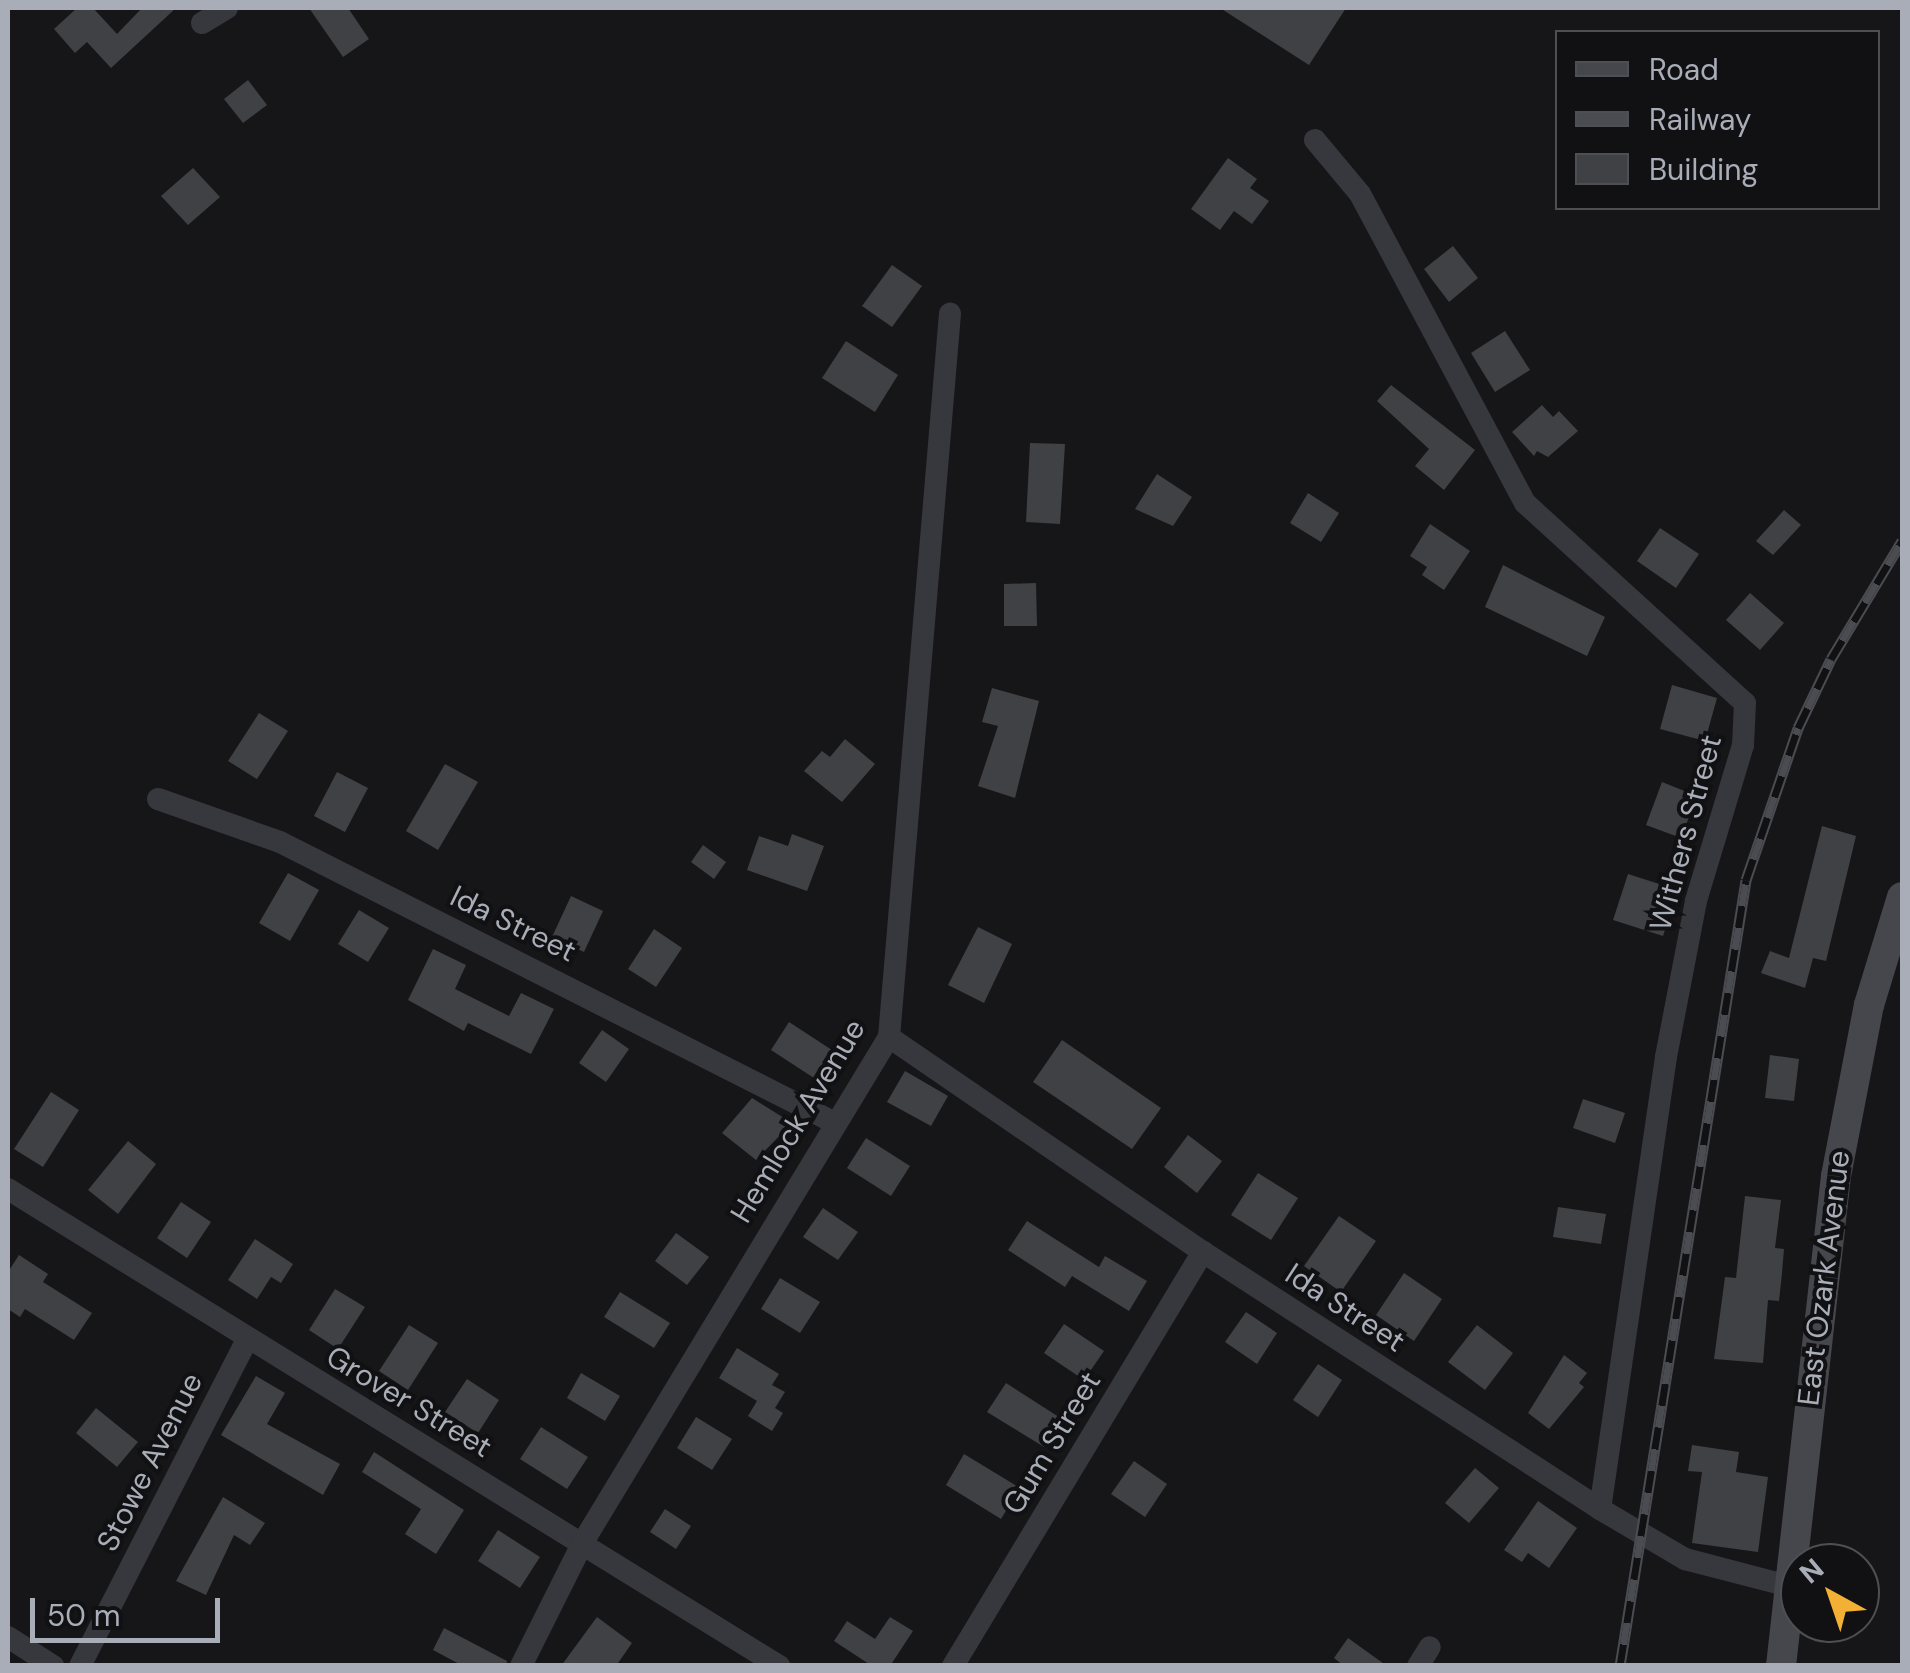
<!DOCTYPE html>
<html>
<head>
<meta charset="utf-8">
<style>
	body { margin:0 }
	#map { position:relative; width:1910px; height:1673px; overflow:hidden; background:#161618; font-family:"DM Sans",sans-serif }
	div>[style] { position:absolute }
	.building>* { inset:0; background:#404145 }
	.street>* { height:22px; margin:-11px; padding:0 11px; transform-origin:11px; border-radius:11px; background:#37383d }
	.secondary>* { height:30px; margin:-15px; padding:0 15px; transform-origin:15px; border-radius:15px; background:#45474d }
	.rail>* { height:11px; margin-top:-5.5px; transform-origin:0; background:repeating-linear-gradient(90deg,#111113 0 22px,#4a4c52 0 44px); box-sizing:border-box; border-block:2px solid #4a4c52 }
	span { translate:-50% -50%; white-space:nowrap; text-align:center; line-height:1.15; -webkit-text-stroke:8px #111113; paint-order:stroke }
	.street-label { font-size:30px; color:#a8adb8 }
	.frame { position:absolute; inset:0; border:10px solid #a8adb8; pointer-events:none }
	.legend { position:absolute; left:1555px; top:30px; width:325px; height:180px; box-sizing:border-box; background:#111113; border:2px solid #4d4f55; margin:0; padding:12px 18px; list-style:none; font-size:30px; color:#a8adb8 }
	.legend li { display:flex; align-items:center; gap:20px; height:50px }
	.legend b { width:50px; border:2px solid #4d4f55 }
	.north { position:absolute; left:1780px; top:1543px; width:100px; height:100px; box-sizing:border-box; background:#111113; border:2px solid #4d4f55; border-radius:50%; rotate:320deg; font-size:28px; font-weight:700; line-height:40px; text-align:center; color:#a8adb8 }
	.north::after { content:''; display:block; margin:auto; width:35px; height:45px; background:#f2b134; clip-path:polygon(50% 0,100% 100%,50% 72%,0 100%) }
	.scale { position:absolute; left:30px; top:1598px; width:190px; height:45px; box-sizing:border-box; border:5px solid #a8adb8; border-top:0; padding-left:12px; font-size:30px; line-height:35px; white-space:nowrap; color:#a8adb8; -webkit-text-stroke:8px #111113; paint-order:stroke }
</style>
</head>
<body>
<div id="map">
	<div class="building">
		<div style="clip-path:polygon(77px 8px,93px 8px,117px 34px,142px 8px,176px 8px,111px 68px,87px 42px,75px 53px,54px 29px)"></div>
		<div style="clip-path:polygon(309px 8px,348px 8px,369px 39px,343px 57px)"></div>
		<div style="clip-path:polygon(1220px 8px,1346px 8px,1309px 65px)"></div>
		<div style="clip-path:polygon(248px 80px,267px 105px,243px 123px,224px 99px)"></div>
		<div style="clip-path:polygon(1228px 158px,1257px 179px,1250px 188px,1269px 201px,1252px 224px,1234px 211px,1220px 230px,1191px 209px)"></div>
		<div style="clip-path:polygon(193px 168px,220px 197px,188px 225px,161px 196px)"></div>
		<div style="clip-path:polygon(1453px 246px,1478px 278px,1449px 302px,1424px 269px)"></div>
		<div style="clip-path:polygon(892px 265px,922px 286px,892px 327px,862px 306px)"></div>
		<div style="clip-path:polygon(1505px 331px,1530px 370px,1495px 392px,1471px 353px)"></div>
		<div style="clip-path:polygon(846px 341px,898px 375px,875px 412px,822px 378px)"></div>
		<div style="clip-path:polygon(1391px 385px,1475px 450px,1444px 490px,1415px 466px,1429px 449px,1377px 401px)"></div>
		<div style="clip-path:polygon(1542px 405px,1553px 417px,1559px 411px,1578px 431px,1548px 457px,1537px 451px,1534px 456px,1512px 432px)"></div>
		<div style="clip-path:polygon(1030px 443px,1065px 444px,1060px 524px,1026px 522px)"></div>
		<div style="clip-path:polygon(1157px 474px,1192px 497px,1173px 526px,1135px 509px)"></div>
		<div style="clip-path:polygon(1308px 493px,1339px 513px,1321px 542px,1290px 523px)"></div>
		<div style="clip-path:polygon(1784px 510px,1801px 525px,1773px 555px,1756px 541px)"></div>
		<div style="clip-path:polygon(1430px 524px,1470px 551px,1444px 590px,1422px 575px,1427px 567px,1410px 556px)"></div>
		<div style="clip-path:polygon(1660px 528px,1699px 554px,1676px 588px,1637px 561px)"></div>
		<div style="clip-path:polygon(1503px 565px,1605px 617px,1587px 656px,1485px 607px)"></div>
		<div style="clip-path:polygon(1036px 583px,1037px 626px,1004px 626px,1004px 584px)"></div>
		<div style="clip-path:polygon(1750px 593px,1784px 623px,1760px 650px,1726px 620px)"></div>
		<div style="clip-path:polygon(1672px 685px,1717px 698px,1705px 741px,1660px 729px)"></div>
		<div style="clip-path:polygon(992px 688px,1039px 701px,1015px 798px,978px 786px,998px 726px,982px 722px)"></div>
		<div style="clip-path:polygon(259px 713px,288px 731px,257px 779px,228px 761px)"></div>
		<div style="clip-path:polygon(845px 739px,875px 764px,842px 802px,804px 771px,822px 751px,830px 757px)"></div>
		<div style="clip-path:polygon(445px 764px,478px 782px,438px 850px,406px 831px)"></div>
		<div style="clip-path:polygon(337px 772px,368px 788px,345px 832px,314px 816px)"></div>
		<div style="clip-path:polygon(1662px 782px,1697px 796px,1681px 838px,1646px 825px)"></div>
		<div style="clip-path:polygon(1822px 826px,1856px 836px,1826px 961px,1813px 958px,1805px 988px,1761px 973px,1770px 951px,1789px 958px)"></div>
		<div style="clip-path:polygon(792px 834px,824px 846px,807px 891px,747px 870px,759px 836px,788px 846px)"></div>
		<div style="clip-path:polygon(703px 845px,726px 862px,714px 879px,691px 862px)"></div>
		<div style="clip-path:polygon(288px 873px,319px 890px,290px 941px,259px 923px)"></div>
		<div style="clip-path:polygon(1628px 874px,1678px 890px,1663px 936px,1613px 920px)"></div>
		<div style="clip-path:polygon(571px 896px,603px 911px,584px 952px,552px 937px)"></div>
		<div style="clip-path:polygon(359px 910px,389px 928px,368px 962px,338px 944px)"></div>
		<div style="clip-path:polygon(978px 927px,1012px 944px,984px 1003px,948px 985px)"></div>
		<div style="clip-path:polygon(654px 929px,682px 948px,656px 987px,628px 969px)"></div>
		<div style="clip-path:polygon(433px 949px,466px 965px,455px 989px,509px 1016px,521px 993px,554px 1009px,531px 1054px,468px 1023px,464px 1031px,408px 1000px)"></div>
		<div style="clip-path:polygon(789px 1022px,835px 1052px,817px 1080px,771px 1050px)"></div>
		<div style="clip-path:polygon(602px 1030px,629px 1049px,606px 1082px,579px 1063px)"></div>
		<div style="clip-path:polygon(1062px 1040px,1161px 1108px,1132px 1149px,1033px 1082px)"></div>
		<div style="clip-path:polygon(1770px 1055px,1799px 1059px,1794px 1101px,1765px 1098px)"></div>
		<div style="clip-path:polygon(905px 1071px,948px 1096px,931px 1126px,887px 1102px)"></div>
		<div style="clip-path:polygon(51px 1092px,79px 1110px,43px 1167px,14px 1149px)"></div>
		<div style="clip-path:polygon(752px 1098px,792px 1123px,756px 1160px,722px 1133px)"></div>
		<div style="clip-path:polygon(1583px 1099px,1625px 1113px,1615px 1143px,1573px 1128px)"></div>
		<div style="clip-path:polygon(1188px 1135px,1222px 1161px,1197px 1193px,1164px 1167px)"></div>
		<div style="clip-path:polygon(866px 1138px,910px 1166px,891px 1196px,847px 1168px)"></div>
		<div style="clip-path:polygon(128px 1141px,156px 1164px,118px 1214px,88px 1190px)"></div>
		<div style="clip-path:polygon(1258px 1173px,1298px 1198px,1271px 1240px,1231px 1215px)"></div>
		<div style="clip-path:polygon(1745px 1196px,1781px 1200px,1775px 1248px,1784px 1249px,1782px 1273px,1779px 1301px,1768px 1300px,1763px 1363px,1714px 1359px,1725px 1277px,1736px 1278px)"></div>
		<div style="clip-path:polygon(181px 1202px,211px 1222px,187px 1258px,157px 1238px)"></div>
		<div style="clip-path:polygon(1558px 1207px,1606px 1214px,1601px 1244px,1553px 1237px)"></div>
		<div style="clip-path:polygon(823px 1208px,858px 1232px,838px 1260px,803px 1237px)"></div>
		<div style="clip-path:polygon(1339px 1216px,1376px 1241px,1341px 1292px,1304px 1266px)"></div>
		<div style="clip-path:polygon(1027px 1221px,1099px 1267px,1105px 1256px,1147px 1281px,1129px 1311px,1072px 1276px,1065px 1287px,1008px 1250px)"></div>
		<div style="clip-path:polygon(676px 1233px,709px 1257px,687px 1285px,655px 1261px)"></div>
		<div style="clip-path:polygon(255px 1239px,293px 1264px,281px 1283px,271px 1277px,257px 1299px,228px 1280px)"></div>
		<div style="clip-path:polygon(19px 1255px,48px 1274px,43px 1282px,92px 1313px,74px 1340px,25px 1309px,20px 1317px,8px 1309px,8px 1272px)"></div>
		<div style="clip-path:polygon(1404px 1273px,1442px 1299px,1414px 1341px,1376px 1315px)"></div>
		<div style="clip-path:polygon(780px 1278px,820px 1302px,800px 1333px,761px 1309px)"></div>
		<div style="clip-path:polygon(335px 1289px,365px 1307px,338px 1349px,309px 1330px)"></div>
		<div style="clip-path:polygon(620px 1292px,670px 1323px,654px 1348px,604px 1317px)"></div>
		<div style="clip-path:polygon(1246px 1312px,1277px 1333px,1257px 1364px,1225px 1342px)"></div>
		<div style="clip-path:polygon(1064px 1324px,1104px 1351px,1084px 1380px,1044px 1353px)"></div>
		<div style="clip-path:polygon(409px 1325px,438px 1343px,408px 1390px,379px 1371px)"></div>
		<div style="clip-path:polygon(1477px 1325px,1513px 1353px,1485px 1390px,1448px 1362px)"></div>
		<div style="clip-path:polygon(737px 1348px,779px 1374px,772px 1385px,785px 1392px,775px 1408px,783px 1413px,772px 1431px,748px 1416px,757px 1401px,719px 1378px)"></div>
		<div style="clip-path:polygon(1564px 1355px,1587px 1373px,1579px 1383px,1584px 1387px,1549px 1429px,1528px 1413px)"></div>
		<div style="clip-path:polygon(1318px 1364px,1342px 1380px,1318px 1417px,1293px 1400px)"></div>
		<div style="clip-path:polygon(581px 1373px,620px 1396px,605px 1421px,567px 1398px)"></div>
		<div style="clip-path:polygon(256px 1376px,285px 1393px,267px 1424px,340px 1464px,323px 1495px,221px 1435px)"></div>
		<div style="clip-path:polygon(467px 1379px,499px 1400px,478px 1433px,445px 1412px)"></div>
		<div style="clip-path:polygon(1006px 1383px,1062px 1419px,1044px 1447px,987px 1412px)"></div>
		<div style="clip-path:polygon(96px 1408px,138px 1442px,117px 1467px,76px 1433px)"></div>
		<div style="clip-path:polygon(696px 1417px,732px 1439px,712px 1470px,677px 1448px)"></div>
		<div style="clip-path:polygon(541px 1427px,588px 1457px,567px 1489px,520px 1459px)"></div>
		<div style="clip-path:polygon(1692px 1445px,1739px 1452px,1736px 1472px,1768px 1477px,1758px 1552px,1692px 1543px,1702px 1472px,1688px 1471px)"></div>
		<div style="clip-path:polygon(374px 1452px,464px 1510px,436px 1554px,405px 1534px,421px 1509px,362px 1472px)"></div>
		<div style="clip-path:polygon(964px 1454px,1020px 1488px,1001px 1519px,946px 1485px)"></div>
		<div style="clip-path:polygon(1134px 1461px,1167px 1484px,1145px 1517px,1111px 1494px)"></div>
		<div style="clip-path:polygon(1475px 1468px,1499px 1488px,1469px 1523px,1445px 1503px)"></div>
		<div style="clip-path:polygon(223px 1497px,265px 1523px,250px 1545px,234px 1535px,206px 1595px,176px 1581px)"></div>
		<div style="clip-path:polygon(1538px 1501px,1577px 1528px,1549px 1568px,1528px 1553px,1522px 1562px,1504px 1550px)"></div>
		<div style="clip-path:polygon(665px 1509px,691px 1526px,676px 1549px,650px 1532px)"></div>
		<div style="clip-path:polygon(498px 1530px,540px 1557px,520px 1588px,478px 1561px)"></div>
		<div style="clip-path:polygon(597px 1617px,632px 1643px,616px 1666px,561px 1666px)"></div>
		<div style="clip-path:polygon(890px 1617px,913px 1631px,890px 1666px,872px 1666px,834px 1641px,847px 1621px,875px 1639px)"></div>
		<div style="clip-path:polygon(444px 1628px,507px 1661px,506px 1666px,463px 1666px,433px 1650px)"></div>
		<div style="clip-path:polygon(1348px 1638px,1387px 1666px,1344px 1666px,1334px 1658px)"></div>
	</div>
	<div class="street">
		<div style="left:202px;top:23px;width:29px;rotate:-31deg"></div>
		<div style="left:1315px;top:140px;width:70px;rotate:50.2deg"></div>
		<div style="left:1360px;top:194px;width:350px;rotate:61.9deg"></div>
		<div style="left:1525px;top:503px;width:297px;rotate:42.3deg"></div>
		<div style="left:1745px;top:703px;width:42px;rotate:92.7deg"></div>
		<div style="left:1743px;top:745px;width:163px;rotate:106.8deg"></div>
		<div style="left:1696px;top:901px;width:159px;rotate:100.9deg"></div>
		<div style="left:1666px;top:1057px;width:457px;rotate:98.3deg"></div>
		<div style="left:158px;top:799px;width:129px;rotate:19.4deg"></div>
		<div style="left:280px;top:842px;width:620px;rotate:26.85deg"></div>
		<div style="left:889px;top:1037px;width:381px;rotate:34.4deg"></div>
		<div style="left:1203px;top:1252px;width:473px;rotate:32.9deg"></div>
		<div style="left:1600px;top:1509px;width:99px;rotate:30.5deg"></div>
		<div style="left:1685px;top:1559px;width:107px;rotate:14.6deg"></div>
		<div style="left:8px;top:1189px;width:907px;rotate:31.74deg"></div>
		<div style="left:8px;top:1637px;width:54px;rotate:32.8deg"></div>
		<div style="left:80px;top:1666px;width:367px;rotate:-62.9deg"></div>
		<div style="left:521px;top:1666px;width:139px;rotate:-63.4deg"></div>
		<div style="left:583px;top:1542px;width:590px;rotate:-58.79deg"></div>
		<div style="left:889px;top:1037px;width:726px;rotate:-85.18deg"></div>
		<div style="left:953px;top:1666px;width:484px;rotate:-58.9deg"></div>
		<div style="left:1418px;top:1666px;width:22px;rotate:-58deg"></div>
	</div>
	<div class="secondary">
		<div style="left:1781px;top:1666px;width:493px;rotate:-83.6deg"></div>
		<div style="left:1836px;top:1176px;width:174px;rotate:-79.1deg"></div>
		<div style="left:1869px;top:1005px;width:113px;rotate:-73deg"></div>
	</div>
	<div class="rail">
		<div style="left:1620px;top:1666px;width:796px;rotate:-80.89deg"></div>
		<div style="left:1746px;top:880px;width:161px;rotate:-71.1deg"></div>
		<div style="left:1798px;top:728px;width:76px;rotate:-64.4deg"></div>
		<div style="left:1831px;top:659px;width:138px;rotate:-59deg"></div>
	</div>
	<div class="street-label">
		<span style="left:1686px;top:833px;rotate:-75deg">Withers Street</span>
		<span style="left:513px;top:924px;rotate:26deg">Ida Street</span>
		<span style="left:798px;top:1121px;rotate:-59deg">Hemlock Avenue</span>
		<span style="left:1824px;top:1278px;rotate:-83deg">East Ozark Avenue</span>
		<span style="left:1345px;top:1308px;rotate:33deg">Ida Street</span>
		<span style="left:409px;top:1402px;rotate:31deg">Grover Street</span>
		<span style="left:1052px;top:1443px;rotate:-59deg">Gum Street</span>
		<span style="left:150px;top:1462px;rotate:-63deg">Stowe Avenue</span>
	</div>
	<div class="frame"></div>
	<ul class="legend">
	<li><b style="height:12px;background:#45474d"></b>Road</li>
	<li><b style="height:12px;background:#4a4c52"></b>Railway</li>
	<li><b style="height:28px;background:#404145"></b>Building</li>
	</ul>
	<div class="north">N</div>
	<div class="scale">50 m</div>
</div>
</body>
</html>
